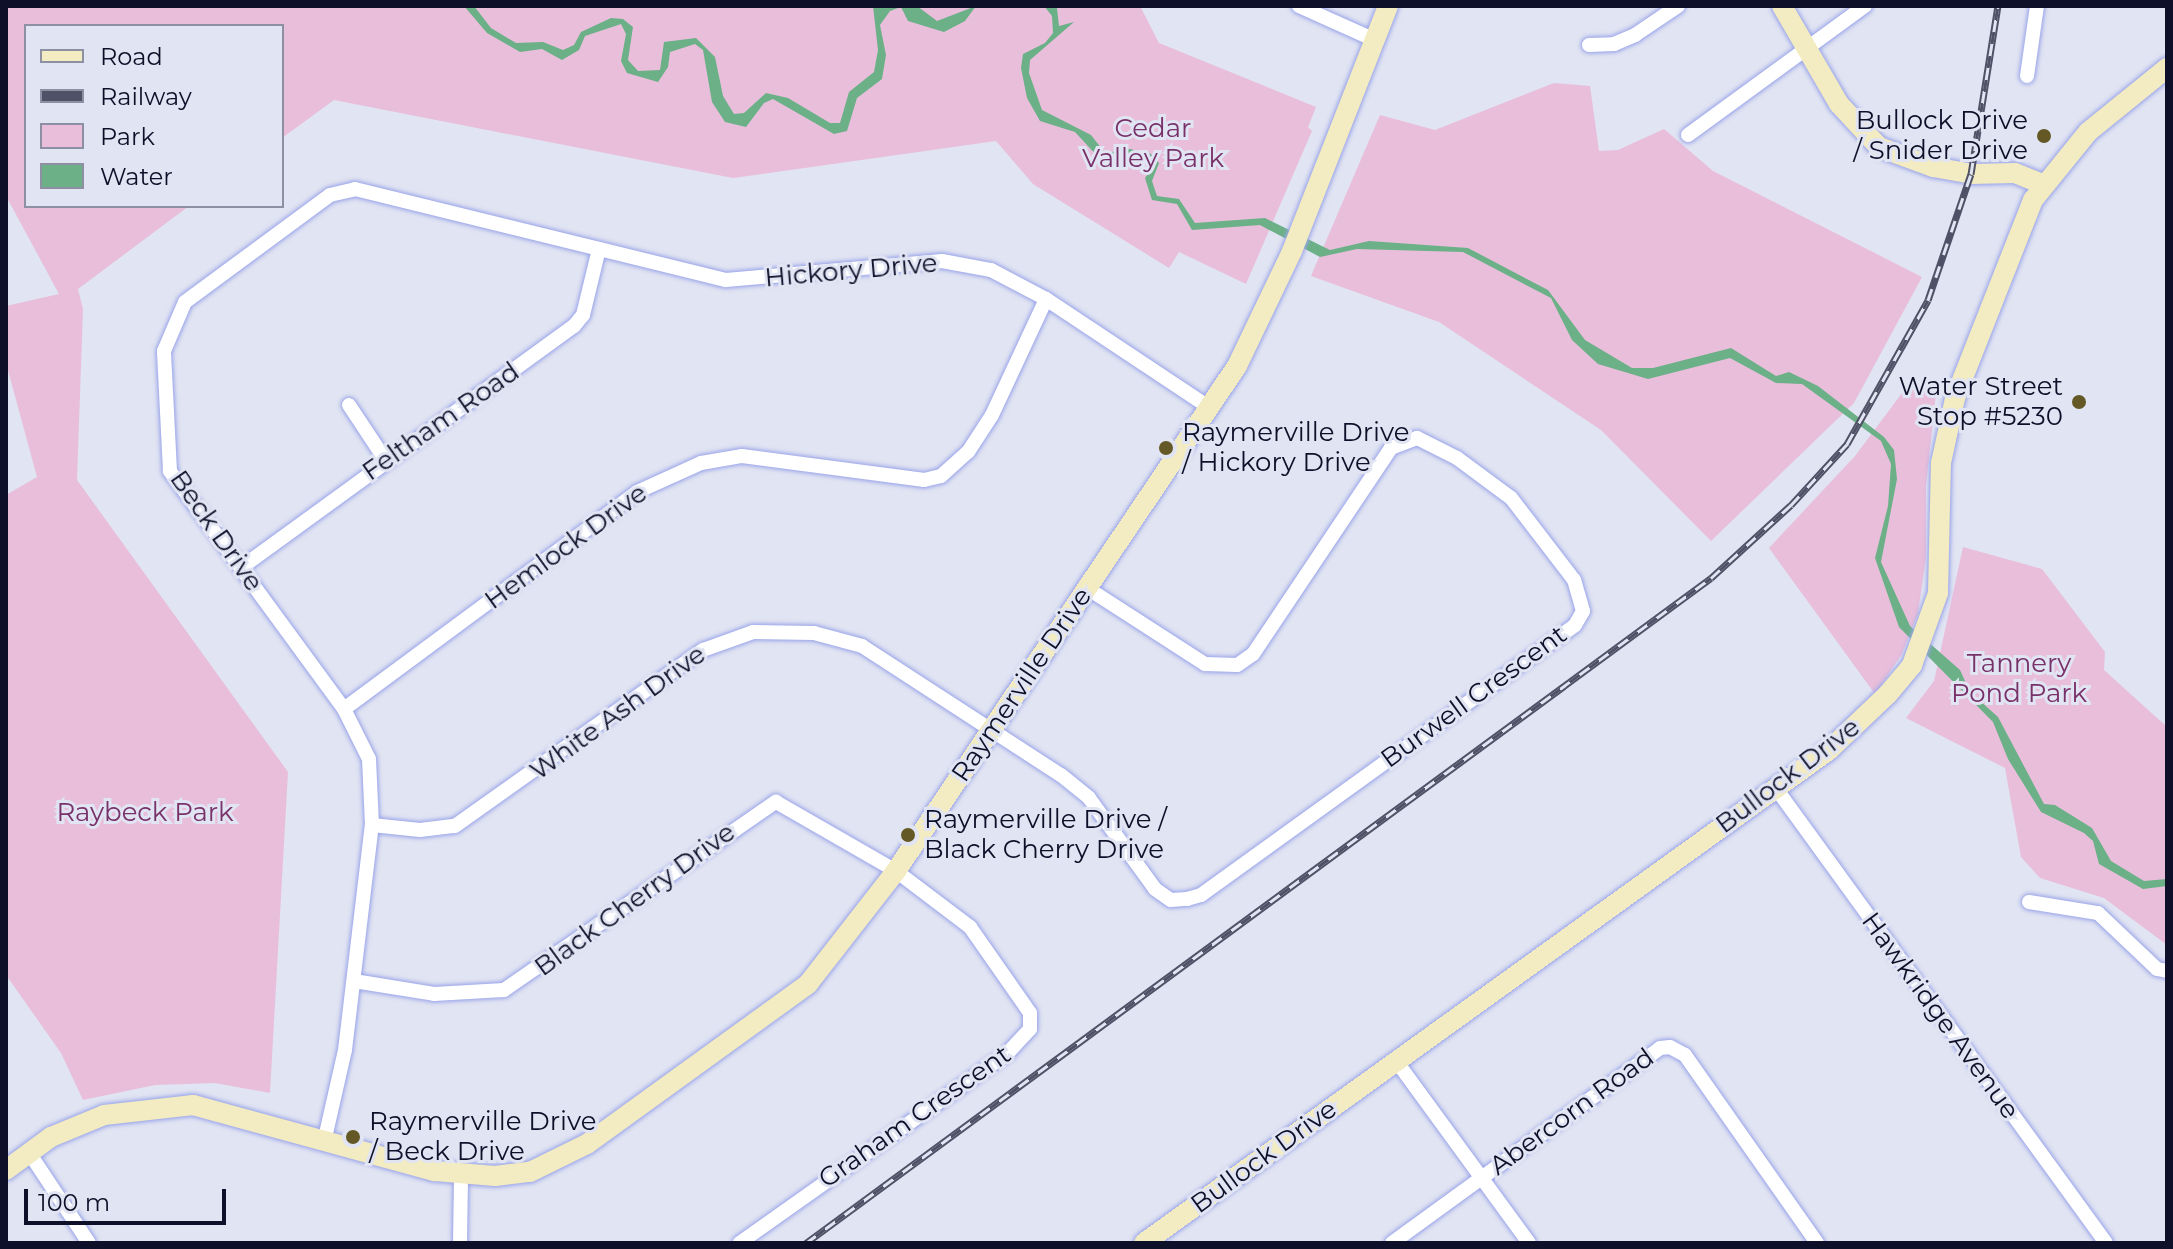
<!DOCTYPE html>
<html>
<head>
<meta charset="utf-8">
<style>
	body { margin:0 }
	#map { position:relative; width:2173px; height:1249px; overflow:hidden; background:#e1e4f2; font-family:Montserrat,sans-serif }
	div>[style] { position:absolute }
	.green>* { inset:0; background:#e8bedb }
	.water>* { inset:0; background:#6bb087 }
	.roads { filter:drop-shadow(0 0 2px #99a4e9) drop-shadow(0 0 2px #99a4e9) }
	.street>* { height:14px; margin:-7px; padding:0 7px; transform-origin:7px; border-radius:7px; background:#fff }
	.secondary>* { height:20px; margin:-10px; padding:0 10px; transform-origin:10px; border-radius:10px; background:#f3ebc1 }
	.rail>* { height:7px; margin-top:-3.5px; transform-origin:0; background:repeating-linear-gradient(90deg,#e1e4f2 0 12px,#4f5166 0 24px); box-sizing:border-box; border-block:2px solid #4f5166 }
	.dots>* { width:22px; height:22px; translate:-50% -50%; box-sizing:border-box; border:4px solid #e1e4f2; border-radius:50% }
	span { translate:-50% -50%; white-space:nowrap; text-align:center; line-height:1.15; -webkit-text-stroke:6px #e1e4f2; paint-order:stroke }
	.poi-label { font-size:26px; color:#0e1029 }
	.right { translate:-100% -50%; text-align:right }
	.left { translate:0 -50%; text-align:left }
	.park-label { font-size:26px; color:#793169 }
	.street-label { font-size:26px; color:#0e1029 }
	.frame { position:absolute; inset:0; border:8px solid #0e1029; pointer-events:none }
	.legend { position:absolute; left:24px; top:24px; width:260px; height:184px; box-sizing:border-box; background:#e1e4f2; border:2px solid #8d8fa2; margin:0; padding:10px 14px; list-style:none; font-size:24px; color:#0e1029 }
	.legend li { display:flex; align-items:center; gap:16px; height:40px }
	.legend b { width:40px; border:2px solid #8d8fa2 }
	.scale { position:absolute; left:24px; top:1189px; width:202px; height:36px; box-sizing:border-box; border:4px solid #0e1029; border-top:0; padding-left:10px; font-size:24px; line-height:28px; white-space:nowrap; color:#0e1029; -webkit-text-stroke:6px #e1e4f2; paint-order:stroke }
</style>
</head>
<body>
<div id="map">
	<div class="green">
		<div style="clip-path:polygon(6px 6px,1140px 6px,1159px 43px,1316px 107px,1308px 127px,1312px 131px,1246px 284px,1179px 252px,1169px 268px,1033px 184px,996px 141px,733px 178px,334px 100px,282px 138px,282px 26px,26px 26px,26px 206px,189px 206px,78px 289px,83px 309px,77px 480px,288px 772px,270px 1093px,215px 1083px,155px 1085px,83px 1100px,61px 1053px,6px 975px,6px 495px,37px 477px,6px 363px,6px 306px,59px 294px,6px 196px)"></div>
		<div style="clip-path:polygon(1554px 83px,1590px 86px,1599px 151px,1618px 150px,1664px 129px,1713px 171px,1922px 277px,1854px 403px,1711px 541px,1601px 430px,1439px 322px,1311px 276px,1380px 115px,1435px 130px)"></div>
		<div style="clip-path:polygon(1905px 389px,1936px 393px,1926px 486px,1926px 557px,1918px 613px,1902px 654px,1875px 694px,1769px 548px,1855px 456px)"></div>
		<div style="clip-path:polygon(1963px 547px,2042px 569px,2105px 652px,2104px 670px,2167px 727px,2167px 945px,2104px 898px,2040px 878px,2021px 857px,2005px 768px,1906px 718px,1934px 681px)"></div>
	</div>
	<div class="water">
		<div style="clip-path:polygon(464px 6px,474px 6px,491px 28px,516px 43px,543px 42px,563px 50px,574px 45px,581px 32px,611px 18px,623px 19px,633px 27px,628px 60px,638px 71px,660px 70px,664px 42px,696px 38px,715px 57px,723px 96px,734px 114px,744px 113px,766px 93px,788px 98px,830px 123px,840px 123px,849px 92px,874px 72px,878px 50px,873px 6px,917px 6px,937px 21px,976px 6px,965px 21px,944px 32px,908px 21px,901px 7px,890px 11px,880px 25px,886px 55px,882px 79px,857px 98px,847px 131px,834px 134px,773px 99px,764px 103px,746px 127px,725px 122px,712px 102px,703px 50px,695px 44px,670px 52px,668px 67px,658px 82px,627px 73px,621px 61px,626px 34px,621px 24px,585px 36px,579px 50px,562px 60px,542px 49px,520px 52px,487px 33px)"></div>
		<div style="clip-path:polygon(1044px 6px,1057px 8px,1059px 26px,1074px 22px,1030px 60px,1029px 73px,1042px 110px,1091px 135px,1105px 153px,1130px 149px,1151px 154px,1159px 163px,1152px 181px,1157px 196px,1179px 199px,1195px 223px,1265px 218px,1330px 250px,1369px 241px,1468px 248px,1548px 290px,1585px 340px,1632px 368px,1653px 368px,1731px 348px,1776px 376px,1789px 372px,1818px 386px,1884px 437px,1894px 450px,1897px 479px,1881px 562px,1910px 626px,1960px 670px,1970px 692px,1998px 717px,2044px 804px,2055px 805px,2092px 828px,2111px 861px,2144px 881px,2167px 879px,2167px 886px,2143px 889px,2099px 864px,2093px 841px,2084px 833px,2041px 812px,2008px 759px,1993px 722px,1899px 627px,1875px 558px,1888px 506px,1891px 464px,1881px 441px,1802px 384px,1776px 383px,1730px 358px,1648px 379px,1598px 364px,1572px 340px,1551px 298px,1463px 252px,1357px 249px,1320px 257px,1260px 225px,1192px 230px,1177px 204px,1152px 200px,1145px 178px,1153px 167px,1146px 158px,1121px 153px,1099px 158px,1075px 132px,1040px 121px,1027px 98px,1021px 68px,1023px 54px,1045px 43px,1053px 33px,1052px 16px)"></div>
	</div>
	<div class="roads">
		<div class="street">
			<div style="left:1299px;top:6px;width:83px;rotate:24.1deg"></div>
			<div style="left:1589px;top:45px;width:25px;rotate:-2deg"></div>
			<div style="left:1614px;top:44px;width:23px;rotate:-23deg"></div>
			<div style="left:1635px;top:35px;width:52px;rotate:-34deg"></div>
			<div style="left:2027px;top:76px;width:71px;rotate:-81.9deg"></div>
			<div style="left:1688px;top:135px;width:219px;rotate:-36.1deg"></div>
			<div style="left:349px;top:405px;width:67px;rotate:56.5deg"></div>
			<div style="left:242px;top:567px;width:410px;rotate:-36deg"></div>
			<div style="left:574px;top:326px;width:14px;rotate:-51deg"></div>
			<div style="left:583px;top:315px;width:68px;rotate:-76.4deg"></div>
			<div style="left:344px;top:709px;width:365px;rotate:-36.5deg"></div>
			<div style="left:637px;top:492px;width:70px;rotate:-24.4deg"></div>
			<div style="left:701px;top:463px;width:42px;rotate:-9.7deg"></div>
			<div style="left:742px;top:456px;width:184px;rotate:7.5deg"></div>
			<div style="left:924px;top:480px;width:17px;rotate:-13deg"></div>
			<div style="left:941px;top:476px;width:36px;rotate:-42deg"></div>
			<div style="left:968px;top:452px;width:44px;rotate:-57deg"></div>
			<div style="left:992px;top:415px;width:128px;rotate:-65deg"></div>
			<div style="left:1775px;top:787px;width:563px;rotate:54.02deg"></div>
			<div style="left:372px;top:825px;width:48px;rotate:5.9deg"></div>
			<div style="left:420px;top:830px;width:35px;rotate:-7deg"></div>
			<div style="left:455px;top:826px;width:304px;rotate:-35.4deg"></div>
			<div style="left:703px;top:650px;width:53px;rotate:-19.8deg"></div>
			<div style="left:753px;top:632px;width:61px;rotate:0.9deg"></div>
			<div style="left:814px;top:633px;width:50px;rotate:15.2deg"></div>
			<div style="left:862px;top:646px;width:237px;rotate:33deg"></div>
			<div style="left:1061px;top:775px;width:36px;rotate:39deg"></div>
			<div style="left:1089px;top:798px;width:112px;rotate:54deg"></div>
			<div style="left:1155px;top:889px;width:19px;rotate:35deg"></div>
			<div style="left:1171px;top:900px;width:16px;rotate:-4deg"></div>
			<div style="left:1187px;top:899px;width:15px;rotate:-16deg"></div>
			<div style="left:1201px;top:895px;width:461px;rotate:-35.8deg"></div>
			<div style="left:1575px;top:625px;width:16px;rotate:-60deg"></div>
			<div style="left:1583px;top:611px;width:32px;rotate:-106deg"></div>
			<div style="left:1574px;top:580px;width:103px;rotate:-127.5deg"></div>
			<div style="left:1511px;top:498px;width:67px;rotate:-143.5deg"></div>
			<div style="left:1457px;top:458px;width:45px;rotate:-153.4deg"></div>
			<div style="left:1417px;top:438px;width:28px;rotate:159deg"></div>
			<div style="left:1391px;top:448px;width:248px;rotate:123.8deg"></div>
			<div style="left:1253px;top:654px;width:19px;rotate:145deg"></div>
			<div style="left:1237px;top:665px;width:32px;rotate:-178deg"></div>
			<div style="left:1205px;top:664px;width:140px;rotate:-147.2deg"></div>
			<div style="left:2029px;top:902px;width:70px;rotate:9.1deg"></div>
			<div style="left:2098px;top:913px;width:81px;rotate:43.5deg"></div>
			<div style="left:2157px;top:969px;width:10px;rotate:11deg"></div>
			<div style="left:354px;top:981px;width:81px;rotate:9.2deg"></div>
			<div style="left:434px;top:994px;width:70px;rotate:-3.3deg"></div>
			<div style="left:504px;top:990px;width:331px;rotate:-34.7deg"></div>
			<div style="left:776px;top:802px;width:138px;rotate:29.9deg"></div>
			<div style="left:896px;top:871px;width:93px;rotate:37.1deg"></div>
			<div style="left:970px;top:927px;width:105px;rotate:55.1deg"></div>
			<div style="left:1030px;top:1013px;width:16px;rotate:90deg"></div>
			<div style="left:1030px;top:1029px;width:33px;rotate:133deg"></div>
			<div style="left:1008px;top:1053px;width:329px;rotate:144.7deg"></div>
			<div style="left:1397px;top:1062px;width:224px;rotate:53.9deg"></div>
			<div style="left:325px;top:1138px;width:90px;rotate:-77.2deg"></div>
			<div style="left:345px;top:1050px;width:227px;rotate:-83.2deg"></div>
			<div style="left:372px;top:825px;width:66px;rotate:-92.6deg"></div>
			<div style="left:369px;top:759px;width:56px;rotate:-116.6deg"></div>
			<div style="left:344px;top:709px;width:295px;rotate:-126.2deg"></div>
			<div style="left:170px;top:471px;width:120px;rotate:-92.9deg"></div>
			<div style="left:164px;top:351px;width:53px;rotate:-66.8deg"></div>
			<div style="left:185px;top:302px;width:180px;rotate:-36.4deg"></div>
			<div style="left:330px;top:195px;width:26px;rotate:-13deg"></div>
			<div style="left:355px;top:189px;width:382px;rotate:13.8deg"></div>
			<div style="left:726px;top:280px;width:217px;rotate:-5deg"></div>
			<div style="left:942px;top:261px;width:50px;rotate:10.4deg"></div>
			<div style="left:991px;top:270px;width:62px;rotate:27.8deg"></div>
			<div style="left:1046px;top:299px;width:197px;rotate:33.6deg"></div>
			<div style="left:28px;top:1151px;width:110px;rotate:56.5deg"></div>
			<div style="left:460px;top:1243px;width:67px;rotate:-89.1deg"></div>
			<div style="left:1392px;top:1243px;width:331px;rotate:-36deg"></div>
			<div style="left:1660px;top:1048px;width:10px;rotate:-6deg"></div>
			<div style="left:1670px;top:1047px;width:17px;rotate:28deg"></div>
			<div style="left:1685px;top:1055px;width:230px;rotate:54.9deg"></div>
		</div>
		<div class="secondary">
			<div style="left:1782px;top:6px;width:113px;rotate:59.8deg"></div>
			<div style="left:1839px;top:104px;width:59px;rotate:47.1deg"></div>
			<div style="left:1879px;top:147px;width:58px;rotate:20.3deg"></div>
			<div style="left:1933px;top:167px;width:39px;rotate:10deg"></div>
			<div style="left:1971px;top:174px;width:44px;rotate:-1.3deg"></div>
			<div style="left:2015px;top:173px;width:31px;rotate:22deg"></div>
			<div style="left:6px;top:1170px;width:56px;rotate:-36.3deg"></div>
			<div style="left:51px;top:1137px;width:57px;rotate:-22.5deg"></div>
			<div style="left:104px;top:1115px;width:90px;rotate:-6.4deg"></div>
			<div style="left:193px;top:1105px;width:251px;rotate:15.3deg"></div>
			<div style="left:435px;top:1171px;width:60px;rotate:4.8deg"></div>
			<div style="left:495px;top:1176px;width:35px;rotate:-7deg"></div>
			<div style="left:530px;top:1172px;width:64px;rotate:-26.2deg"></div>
			<div style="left:587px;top:1144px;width:273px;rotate:-35.9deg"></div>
			<div style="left:808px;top:984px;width:143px;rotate:-52.1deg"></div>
			<div style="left:896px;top:871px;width:609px;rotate:-55.97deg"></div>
			<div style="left:1237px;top:366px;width:127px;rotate:-64.4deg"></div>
			<div style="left:1292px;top:251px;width:263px;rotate:-68.6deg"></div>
			<div style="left:1144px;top:1243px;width:844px;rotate:-35.74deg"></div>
			<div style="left:1829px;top:750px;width:81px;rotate:-43.5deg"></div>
			<div style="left:1888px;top:694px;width:38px;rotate:-50deg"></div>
			<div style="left:1912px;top:665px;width:77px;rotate:-70.1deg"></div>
			<div style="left:1938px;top:593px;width:130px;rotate:-88.7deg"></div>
			<div style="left:1941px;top:463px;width:66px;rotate:-77.8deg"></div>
			<div style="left:1955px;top:398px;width:213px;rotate:-68.5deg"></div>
			<div style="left:2033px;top:200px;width:87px;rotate:-51deg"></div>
			<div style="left:2088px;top:132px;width:102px;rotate:-39deg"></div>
		</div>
	</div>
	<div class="rail">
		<div style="left:806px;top:1243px;width:1123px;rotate:-36.31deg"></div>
		<div style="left:1711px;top:578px;width:108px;rotate:-42.4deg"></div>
		<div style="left:1791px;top:505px;width:83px;rotate:-47.4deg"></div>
		<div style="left:1847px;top:444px;width:165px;rotate:-60.6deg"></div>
		<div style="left:1928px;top:300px;width:133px;rotate:-71.2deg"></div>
		<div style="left:1971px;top:174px;width:170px;rotate:-80.9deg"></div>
	</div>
	<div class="dots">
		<div style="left:2044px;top:136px;background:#645926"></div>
		<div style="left:2079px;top:402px;background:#645926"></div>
		<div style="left:1166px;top:448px;background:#645926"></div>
		<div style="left:908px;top:835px;background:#645926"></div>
		<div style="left:353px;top:1137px;background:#645926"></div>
	</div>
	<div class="poi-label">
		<span class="right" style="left:2028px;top:136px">Bullock Drive<br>/ Snider Drive</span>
		<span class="right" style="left:2063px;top:402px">Water Street<br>Stop #5230</span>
		<span class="left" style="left:1182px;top:448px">Raymerville Drive<br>/ Hickory Drive</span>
		<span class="left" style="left:924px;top:835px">Raymerville Drive /<br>Black Cherry Drive</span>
		<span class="left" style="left:369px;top:1137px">Raymerville Drive<br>/ Beck Drive</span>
	</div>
	<div class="park-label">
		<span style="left:1153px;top:144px">Cedar<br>Valley Park</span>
		<span style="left:2019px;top:679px">Tannery<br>Pond Park</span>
		<span style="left:145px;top:813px">Raybeck Park</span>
	</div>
	<div class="street-label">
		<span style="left:851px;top:271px;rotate:-5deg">Hickory Drive</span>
		<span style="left:441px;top:422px;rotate:-35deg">Feltham Road</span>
		<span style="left:216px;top:531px;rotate:55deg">Beck Drive</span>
		<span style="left:566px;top:547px;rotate:-36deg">Hemlock Drive</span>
		<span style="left:1022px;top:685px;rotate:-56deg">Raymerville Drive</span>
		<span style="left:1474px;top:697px;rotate:-36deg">Burwell Crescent</span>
		<span style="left:618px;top:713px;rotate:-36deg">White Ash Drive</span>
		<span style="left:1788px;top:776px;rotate:-37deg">Bullock Drive</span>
		<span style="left:635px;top:900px;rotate:-36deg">Black Cherry Drive</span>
		<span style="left:1940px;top:1016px;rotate:54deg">Hawkridge Avenue</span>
		<span style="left:1572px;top:1112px;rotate:-36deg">Abercorn Road</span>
		<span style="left:915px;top:1117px;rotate:-35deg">Graham Crescent</span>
		<span style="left:1264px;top:1157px;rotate:-36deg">Bullock Drive</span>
	</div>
	<div class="frame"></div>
	<ul class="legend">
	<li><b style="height:10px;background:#f3ebc1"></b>Road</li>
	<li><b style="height:10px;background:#4f5166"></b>Railway</li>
	<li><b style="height:22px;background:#e8bedb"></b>Park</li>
	<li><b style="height:22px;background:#6bb087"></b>Water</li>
	</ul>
	<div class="scale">100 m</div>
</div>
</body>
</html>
